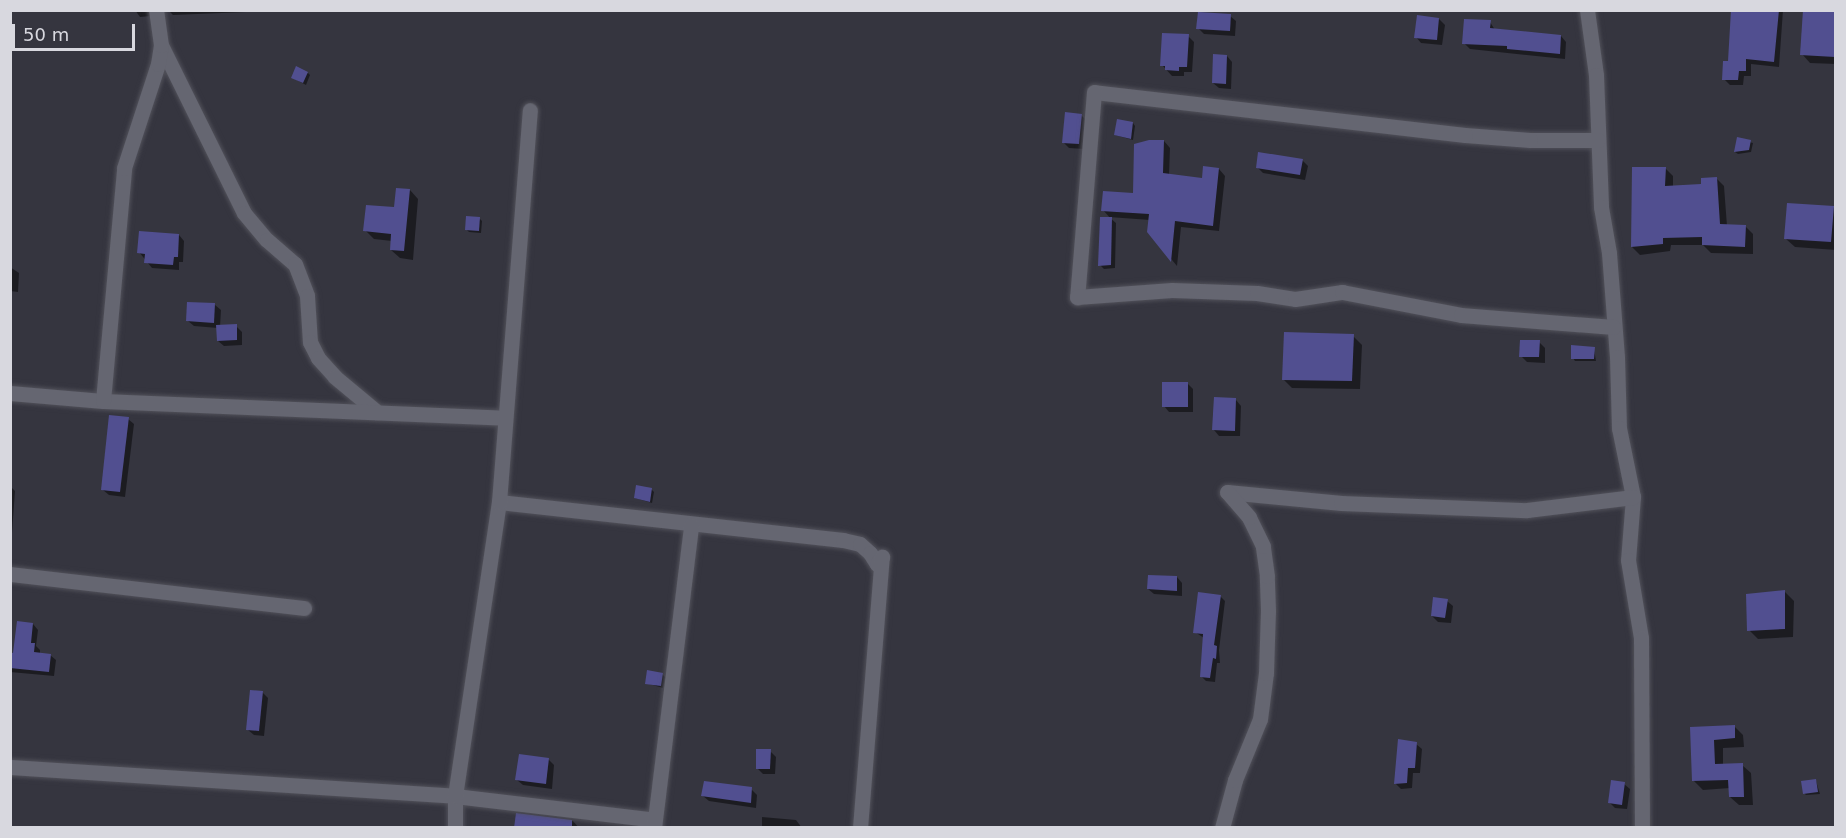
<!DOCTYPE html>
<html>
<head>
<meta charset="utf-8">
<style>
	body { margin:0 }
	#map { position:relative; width:1846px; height:838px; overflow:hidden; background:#35353f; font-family:"DejaVu Sans",sans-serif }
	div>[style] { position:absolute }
	.shadow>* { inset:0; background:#0007 }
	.building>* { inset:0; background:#514f90 }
	.roads { filter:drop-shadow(0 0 2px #51515a) drop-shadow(0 0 2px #51515a) }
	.street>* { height:15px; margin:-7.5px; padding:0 7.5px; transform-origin:7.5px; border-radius:7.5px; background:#656671 }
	span { translate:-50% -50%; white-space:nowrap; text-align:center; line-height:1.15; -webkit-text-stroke:4.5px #35353f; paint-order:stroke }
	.frame { position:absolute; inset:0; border:12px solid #d8d8df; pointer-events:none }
	.scale { position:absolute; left:12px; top:24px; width:123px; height:27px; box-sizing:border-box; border:3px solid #d8d8df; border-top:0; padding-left:8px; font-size:18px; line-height:21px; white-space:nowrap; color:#d8d8df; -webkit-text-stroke:4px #35353f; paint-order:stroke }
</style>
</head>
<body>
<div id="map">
	<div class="shadow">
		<div style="clip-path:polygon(153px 10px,151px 16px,140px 17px,135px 10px)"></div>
		<div style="clip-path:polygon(168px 10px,246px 10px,246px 12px,173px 15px)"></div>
		<div style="clip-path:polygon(1733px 10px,1783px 10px,1779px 67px,1751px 64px,1751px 76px,1744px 76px,1743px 85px,1730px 85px,1724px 79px,1730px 63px)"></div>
		<div style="clip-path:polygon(1836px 10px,1836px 64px,1810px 63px,1802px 54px)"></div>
		<div style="clip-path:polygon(1230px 16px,1236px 21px,1235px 36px,1204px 34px,1198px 28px)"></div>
		<div style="clip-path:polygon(1439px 19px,1445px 25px,1442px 45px,1421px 43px,1416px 37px)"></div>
		<div style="clip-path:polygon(1490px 22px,1495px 30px,1561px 36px,1566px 42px,1565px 59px,1470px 49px,1464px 43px)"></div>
		<div style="clip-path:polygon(1188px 36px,1194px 42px,1192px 72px,1184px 72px,1184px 76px,1172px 76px,1162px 65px)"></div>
		<div style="clip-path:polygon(1227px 56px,1232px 62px,1231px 89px,1219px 88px,1213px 83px)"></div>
		<div style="clip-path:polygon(308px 73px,310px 75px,306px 85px,293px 78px)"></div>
		<div style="clip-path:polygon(1081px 115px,1087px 121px,1084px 149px,1069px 148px,1063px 142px)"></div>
		<div style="clip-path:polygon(1133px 123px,1135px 126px,1133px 140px,1115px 135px)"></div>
		<div style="clip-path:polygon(1738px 139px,1753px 143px,1751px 152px,1738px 154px,1735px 152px)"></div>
		<div style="clip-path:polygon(1164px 141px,1170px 148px,1169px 176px,1203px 180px,1219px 169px,1225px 176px,1219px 231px,1181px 227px,1177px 266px,1148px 231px,1150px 220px,1109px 217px,1116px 223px,1115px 268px,1104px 269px,1100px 265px,1111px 219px,1103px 210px,1134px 195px)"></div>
		<div style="clip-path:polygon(1302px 160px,1308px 166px,1305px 180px,1263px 173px,1257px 167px)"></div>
		<div style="clip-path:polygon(1665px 168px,1673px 176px,1673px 187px,1703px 186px,1716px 178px,1724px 186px,1727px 226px,1745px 226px,1753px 234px,1753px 254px,1711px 253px,1703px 245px,1671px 245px,1670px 251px,1640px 255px,1632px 247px)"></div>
		<div style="clip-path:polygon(410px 190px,418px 199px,413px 260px,400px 258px,391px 250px,392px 241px,374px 239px,365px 230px,395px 209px)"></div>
		<div style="clip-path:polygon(1833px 207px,1836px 210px,1836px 250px,1795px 247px,1786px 239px)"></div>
		<div style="clip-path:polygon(480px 219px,482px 221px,481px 233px,469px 232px,466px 229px)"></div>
		<div style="clip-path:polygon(179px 235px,184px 241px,183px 262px,179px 262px,179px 270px,152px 268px,139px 252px)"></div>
		<div style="clip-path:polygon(10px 267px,19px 273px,18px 292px,10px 291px)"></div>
		<div style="clip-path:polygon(215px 305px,221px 310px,220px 327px,236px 326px,242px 332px,242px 345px,224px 346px,218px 341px,218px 328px,194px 326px,188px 321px)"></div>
		<div style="clip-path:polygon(1353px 336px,1362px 345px,1360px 389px,1292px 388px,1283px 379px)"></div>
		<div style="clip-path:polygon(1539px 342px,1545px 348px,1545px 363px,1527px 362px,1521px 356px)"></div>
		<div style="clip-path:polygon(1594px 349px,1596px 361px,1575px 361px,1573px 358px)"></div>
		<div style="clip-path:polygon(1188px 384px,1193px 389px,1193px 412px,1169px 412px,1164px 406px)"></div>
		<div style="clip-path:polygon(1236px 400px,1241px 406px,1240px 436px,1219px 436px,1214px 430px)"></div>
		<div style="clip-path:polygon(128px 419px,134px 424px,125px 497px,109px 495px,103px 490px)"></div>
		<div style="clip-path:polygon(10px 486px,15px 491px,12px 533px,10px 533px)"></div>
		<div style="clip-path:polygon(652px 490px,654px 492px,652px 503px,635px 498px)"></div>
		<div style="clip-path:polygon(1177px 577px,1182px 583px,1182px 596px,1154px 594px,1148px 589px)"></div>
		<div style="clip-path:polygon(1785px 592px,1794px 601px,1793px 637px,1758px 639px,1749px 630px)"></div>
		<div style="clip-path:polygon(1220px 596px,1225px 601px,1219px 650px,1220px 663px,1217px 663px,1215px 682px,1206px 681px,1201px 676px,1204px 638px,1195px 632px)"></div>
		<div style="clip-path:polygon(1447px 601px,1453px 606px,1451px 623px,1438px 622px,1432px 616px)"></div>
		<div style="clip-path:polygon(33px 624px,38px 630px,36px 646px,40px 650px,40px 654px,50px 655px,56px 660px,54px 676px,10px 672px,10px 654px,14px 654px)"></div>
		<div style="clip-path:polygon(662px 674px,665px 677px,663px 688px,646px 683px)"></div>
		<div style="clip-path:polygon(262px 692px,268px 698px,264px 736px,254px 735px,248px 730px)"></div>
		<div style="clip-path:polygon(1734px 726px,1743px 735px,1744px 747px,1723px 748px,1723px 765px,1742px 765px,1751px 773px,1753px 805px,1739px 805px,1730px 797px,1730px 788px,1703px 790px,1694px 781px,1692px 729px)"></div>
		<div style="clip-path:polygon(1416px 744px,1422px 749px,1420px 773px,1413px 773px,1412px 788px,1401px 789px,1395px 783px)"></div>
		<div style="clip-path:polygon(770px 751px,776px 757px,775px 774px,763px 774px,757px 768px)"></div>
		<div style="clip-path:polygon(549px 760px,554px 765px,552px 789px,523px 785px,517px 780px)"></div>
		<div style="clip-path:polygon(1816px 781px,1820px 794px,1806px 795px,1804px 793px)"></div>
		<div style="clip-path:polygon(1624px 784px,1630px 789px,1627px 809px,1615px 808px,1609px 802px)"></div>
		<div style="clip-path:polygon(751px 789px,757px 795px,756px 808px,709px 801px,703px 796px)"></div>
		<div style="clip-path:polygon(517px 815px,573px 821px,579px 828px,516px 828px)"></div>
		<div style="clip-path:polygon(762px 817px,796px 820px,802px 828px,762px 828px)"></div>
	</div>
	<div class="building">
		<div style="clip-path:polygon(1731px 10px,1779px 10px,1774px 62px,1746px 59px,1746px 71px,1739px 71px,1738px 80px,1722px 80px,1723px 61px,1728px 61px)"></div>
		<div style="clip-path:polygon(1803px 10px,1836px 10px,1835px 57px,1800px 55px)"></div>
		<div style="clip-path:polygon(1198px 12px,1231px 14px,1230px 31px,1196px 29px)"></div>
		<div style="clip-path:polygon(1417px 15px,1439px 18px,1437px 40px,1414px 38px)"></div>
		<div style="clip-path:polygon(1464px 19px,1491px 20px,1490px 28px,1561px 35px,1560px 54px,1507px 49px,1507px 46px,1462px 44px)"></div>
		<div style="clip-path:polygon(1162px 33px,1189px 34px,1187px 67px,1179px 67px,1179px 71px,1165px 70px,1165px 66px,1160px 66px)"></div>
		<div style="clip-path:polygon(1213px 54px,1227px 55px,1226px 84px,1212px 83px)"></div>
		<div style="clip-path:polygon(296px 66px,308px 72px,303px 83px,291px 78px)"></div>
		<div style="clip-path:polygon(1065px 112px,1082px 114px,1079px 144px,1062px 143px)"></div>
		<div style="clip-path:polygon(1117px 119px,1133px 122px,1131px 139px,1114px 135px)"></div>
		<div style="clip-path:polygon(1737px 137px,1751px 140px,1749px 150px,1734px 152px)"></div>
		<div style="clip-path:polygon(1149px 140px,1164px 140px,1163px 173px,1202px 178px,1203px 166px,1219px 168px,1213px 226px,1175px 221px,1171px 262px,1147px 232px,1149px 214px,1101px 211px,1103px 191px,1133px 193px,1134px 144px)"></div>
		<div style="clip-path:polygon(1258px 152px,1303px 159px,1300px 175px,1256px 168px)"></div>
		<div style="clip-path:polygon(1632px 167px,1666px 167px,1665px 186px,1701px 184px,1701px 178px,1717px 177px,1720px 224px,1746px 225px,1745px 247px,1702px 245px,1702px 237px,1663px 238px,1663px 244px,1631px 247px)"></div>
		<div style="clip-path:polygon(396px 188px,410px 189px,404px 251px,390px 250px,391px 234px,363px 231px,366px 205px,394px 207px)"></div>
		<div style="clip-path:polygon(1787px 203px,1834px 206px,1831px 242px,1784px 239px)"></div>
		<div style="clip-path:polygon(466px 216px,480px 217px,479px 231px,465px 230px)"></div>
		<div style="clip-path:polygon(1100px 217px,1112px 217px,1111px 265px,1098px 266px)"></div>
		<div style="clip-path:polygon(139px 231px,179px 234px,178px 257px,174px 257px,173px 265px,144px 263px,145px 254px,137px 253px)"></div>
		<div style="clip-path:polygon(187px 302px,215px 303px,214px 323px,186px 321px)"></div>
		<div style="clip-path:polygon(237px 324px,237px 340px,217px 341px,216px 325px)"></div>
		<div style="clip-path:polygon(1284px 332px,1354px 334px,1352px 381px,1282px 380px)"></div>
		<div style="clip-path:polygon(1520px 340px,1540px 340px,1539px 357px,1519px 357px)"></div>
		<div style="clip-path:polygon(1571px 345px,1595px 347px,1594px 359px,1571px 359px)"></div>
		<div style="clip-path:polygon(1162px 382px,1188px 382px,1188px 407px,1162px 407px)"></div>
		<div style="clip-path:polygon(1214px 397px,1236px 398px,1235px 431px,1212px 430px)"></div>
		<div style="clip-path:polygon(109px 415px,129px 417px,120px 492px,101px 490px)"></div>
		<div style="clip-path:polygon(636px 485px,652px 488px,650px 502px,634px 498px)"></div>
		<div style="clip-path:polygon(1148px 575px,1177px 576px,1177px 591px,1147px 589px)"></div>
		<div style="clip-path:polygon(1785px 590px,1785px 629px,1747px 631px,1746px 594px)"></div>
		<div style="clip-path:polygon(1198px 592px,1221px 595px,1214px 645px,1217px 646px,1216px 659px,1213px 658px,1210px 678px,1200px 677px,1203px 634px,1193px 633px)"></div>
		<div style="clip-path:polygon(1433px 597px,1448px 599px,1445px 618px,1431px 616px)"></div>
		<div style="clip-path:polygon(17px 621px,33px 623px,31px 643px,35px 643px,34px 652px,51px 654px,49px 672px,10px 668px,10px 652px,13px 653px)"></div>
		<div style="clip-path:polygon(647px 670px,663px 673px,661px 686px,645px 684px)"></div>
		<div style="clip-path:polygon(250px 690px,263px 691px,259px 731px,246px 730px)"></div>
		<div style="clip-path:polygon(1735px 725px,1735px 738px,1714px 740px,1715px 764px,1743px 763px,1744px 797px,1729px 797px,1728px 780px,1692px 781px,1690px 727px)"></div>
		<div style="clip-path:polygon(1398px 739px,1417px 742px,1415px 768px,1408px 768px,1407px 783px,1394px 784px)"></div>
		<div style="clip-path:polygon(756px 749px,771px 749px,770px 769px,756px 769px)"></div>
		<div style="clip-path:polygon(519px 754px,549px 758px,546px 784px,515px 780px)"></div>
		<div style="clip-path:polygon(1816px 779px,1818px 792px,1803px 794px,1801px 781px)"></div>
		<div style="clip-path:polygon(1611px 780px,1625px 782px,1622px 805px,1608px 803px)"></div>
		<div style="clip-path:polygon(704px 781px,752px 787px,751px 803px,701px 796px)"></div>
		<div style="clip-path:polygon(516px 813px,572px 820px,572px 828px,514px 828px)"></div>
	</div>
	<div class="roads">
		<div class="street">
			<div style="left:1587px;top:10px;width:66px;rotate:82.1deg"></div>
			<div style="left:1596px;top:75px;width:132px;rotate:87.8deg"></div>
			<div style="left:1601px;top:207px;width:47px;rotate:80.1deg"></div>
			<div style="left:1609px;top:253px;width:104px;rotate:85.6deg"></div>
			<div style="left:1617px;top:357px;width:71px;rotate:88.4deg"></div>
			<div style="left:1619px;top:428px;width:70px;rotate:78.5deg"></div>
			<div style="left:1633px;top:497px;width:63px;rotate:94.5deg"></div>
			<div style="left:1628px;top:560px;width:79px;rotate:80.5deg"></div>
			<div style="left:1641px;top:638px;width:190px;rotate:89.7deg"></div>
			<div style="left:161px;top:45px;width:187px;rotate:63.7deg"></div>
			<div style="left:244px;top:213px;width:35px;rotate:50deg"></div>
			<div style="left:267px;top:240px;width:37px;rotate:41deg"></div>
			<div style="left:295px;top:264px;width:34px;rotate:69deg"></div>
			<div style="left:307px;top:296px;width:46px;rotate:86.3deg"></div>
			<div style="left:310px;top:342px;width:18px;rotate:63deg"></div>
			<div style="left:318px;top:358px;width:25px;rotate:48deg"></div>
			<div style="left:335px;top:377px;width:55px;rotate:39.8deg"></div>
			<div style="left:1598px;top:140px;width:68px;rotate:180deg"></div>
			<div style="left:1530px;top:140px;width:65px;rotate:-175.6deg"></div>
			<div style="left:1465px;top:135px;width:373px;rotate:-173.4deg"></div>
			<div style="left:1094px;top:92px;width:206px;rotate:94.7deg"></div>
			<div style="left:1077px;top:297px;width:95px;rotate:-4.2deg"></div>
			<div style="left:1172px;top:290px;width:85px;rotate:2deg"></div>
			<div style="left:1257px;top:293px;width:38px;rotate:9deg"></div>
			<div style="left:1295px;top:299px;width:48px;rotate:-8.5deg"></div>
			<div style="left:1342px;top:292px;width:121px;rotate:10.9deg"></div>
			<div style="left:1461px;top:315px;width:153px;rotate:4.5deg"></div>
			<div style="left:10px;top:393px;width:93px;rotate:4.9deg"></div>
			<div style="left:103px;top:401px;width:402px;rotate:2.4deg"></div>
			<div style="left:103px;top:401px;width:234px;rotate:-84.8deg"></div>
			<div style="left:124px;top:168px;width:109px;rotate:-71.9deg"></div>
			<div style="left:158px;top:64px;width:19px;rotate:-81deg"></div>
			<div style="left:161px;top:45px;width:35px;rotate:-98deg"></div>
			<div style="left:1227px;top:492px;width:115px;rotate:5.5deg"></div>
			<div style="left:1341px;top:503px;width:186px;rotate:2.2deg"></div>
			<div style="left:1527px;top:510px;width:107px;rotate:-7deg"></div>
			<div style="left:499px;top:502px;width:346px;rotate:6.3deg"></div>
			<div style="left:843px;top:540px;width:17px;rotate:13deg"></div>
			<div style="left:860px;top:544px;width:13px;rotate:42deg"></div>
			<div style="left:870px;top:553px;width:13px;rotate:58deg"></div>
			<div style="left:877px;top:564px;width:9px;rotate:-54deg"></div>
			<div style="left:10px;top:574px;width:296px;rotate:6.6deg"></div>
			<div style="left:10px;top:767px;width:446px;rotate:3.7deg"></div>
			<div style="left:455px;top:796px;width:201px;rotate:6.8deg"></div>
			<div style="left:455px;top:828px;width:32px;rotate:-90deg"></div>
			<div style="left:455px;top:796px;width:297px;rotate:-81.5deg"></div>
			<div style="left:499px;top:502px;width:393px;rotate:-85.5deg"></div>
			<div style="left:654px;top:828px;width:305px;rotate:-83deg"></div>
			<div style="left:860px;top:828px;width:272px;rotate:-85.4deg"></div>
			<div style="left:1222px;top:828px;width:50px;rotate:-74.8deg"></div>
			<div style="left:1235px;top:780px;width:66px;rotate:-67.7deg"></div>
			<div style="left:1260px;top:719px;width:46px;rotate:-82.6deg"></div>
			<div style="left:1266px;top:673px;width:62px;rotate:-88.2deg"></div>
			<div style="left:1268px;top:611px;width:35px;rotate:-92deg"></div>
			<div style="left:1267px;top:576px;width:30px;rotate:-98deg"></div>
			<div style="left:1263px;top:546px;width:32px;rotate:-116deg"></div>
			<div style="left:1249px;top:517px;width:33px;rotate:-131deg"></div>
		</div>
	</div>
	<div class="frame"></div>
	<div class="scale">50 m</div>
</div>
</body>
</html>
